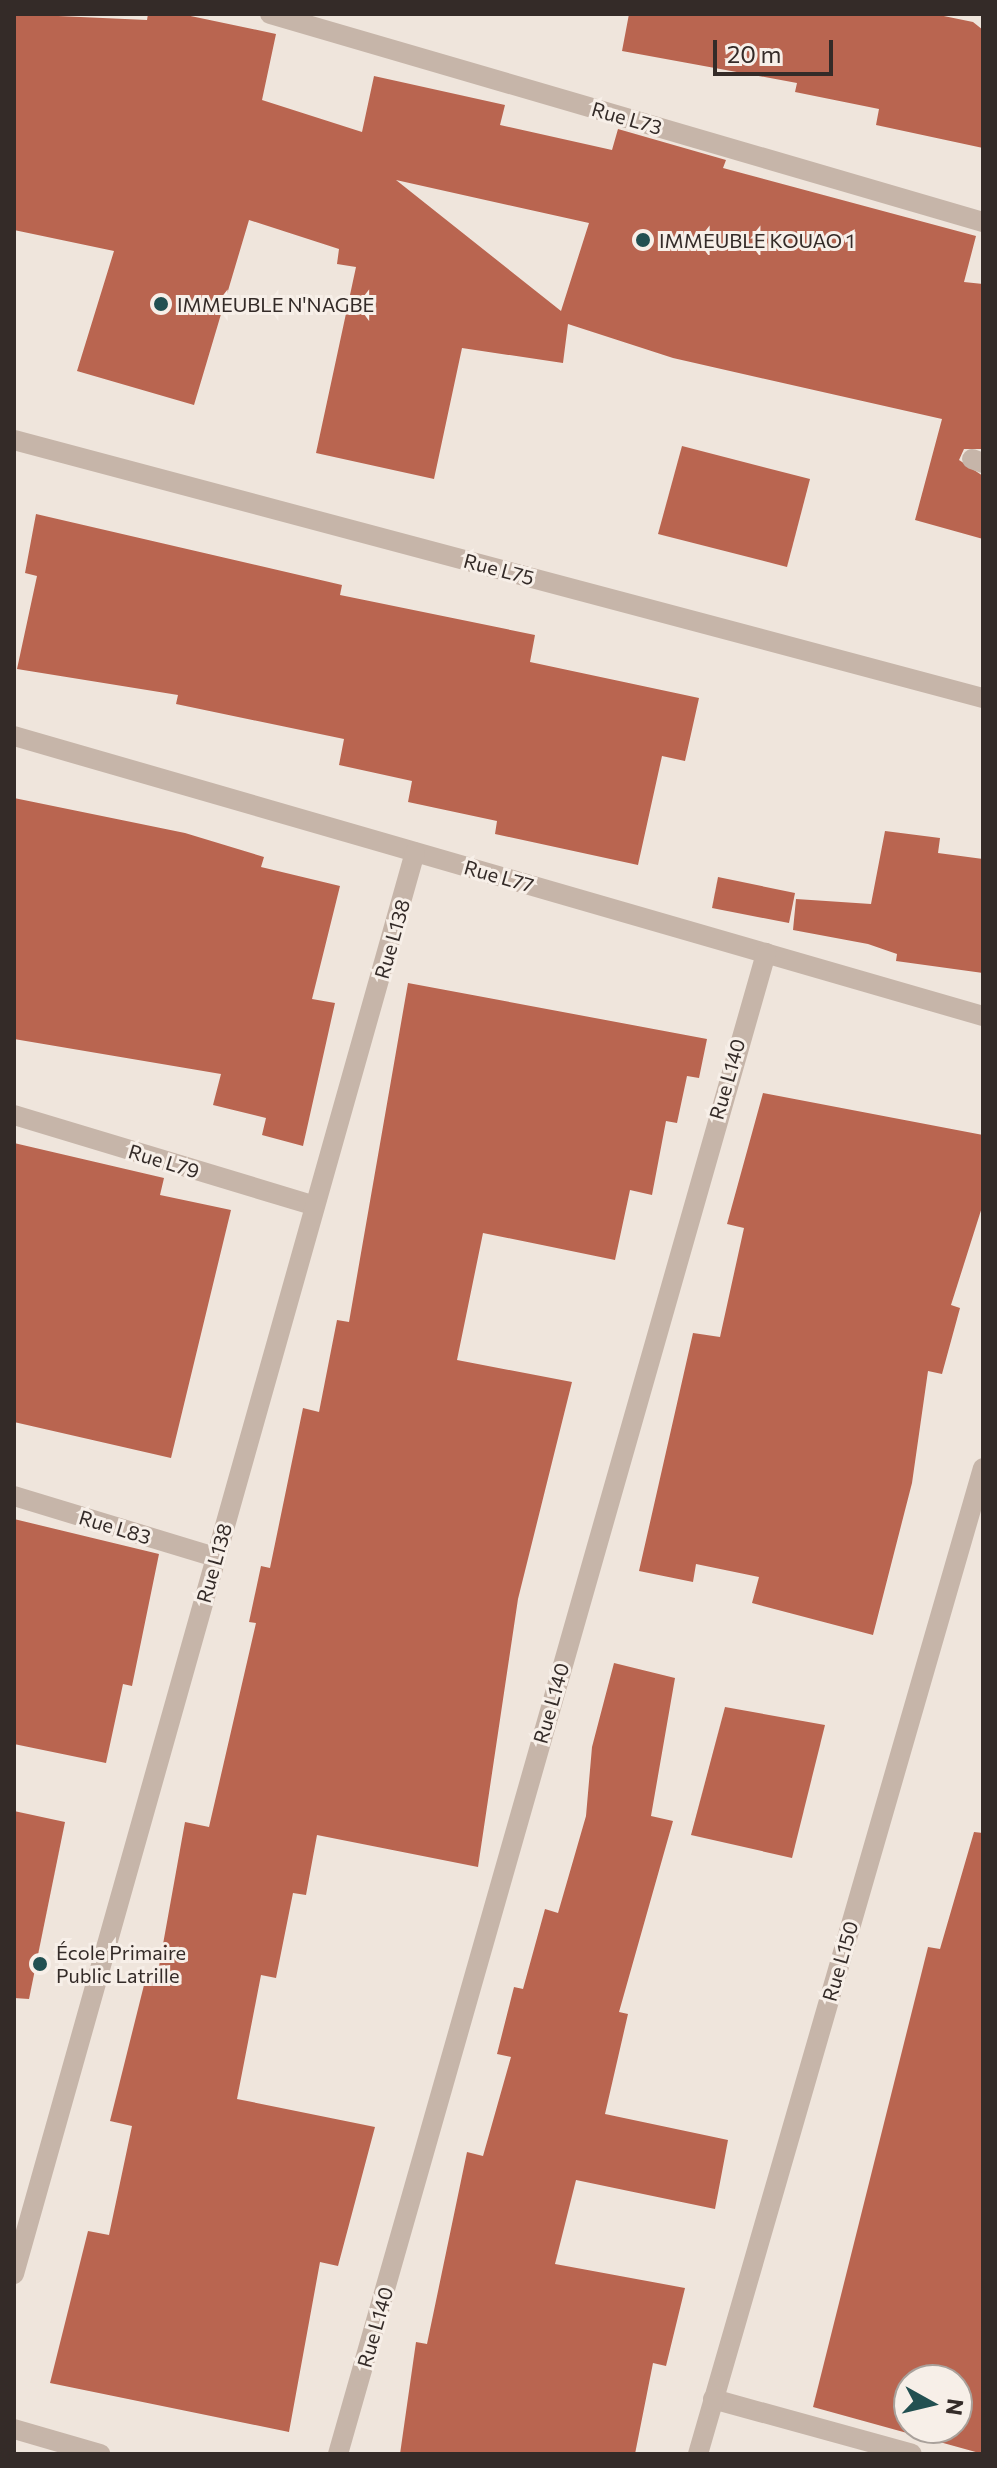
<!DOCTYPE html>
<html>
<head>
<meta charset="utf-8">
<style>
	body { margin:0 }
	#map { position:relative; width:997px; height:2468px; overflow:hidden; background:#efe5dc; font-family:Commissioner,sans-serif }
	div>[style] { position:absolute }
	.building>* { inset:0; background:#b96550 }
	.minor>* { height:20px; margin:-10px; padding:0 10px; transform-origin:10px; border-radius:10px; background:#c6b5a9 }
	.dots>* { width:22px; height:22px; translate:-50% -50%; box-sizing:border-box; border:4px solid #f7efe8; border-radius:50% }
	span { translate:-50% -50%; white-space:nowrap; text-align:center; line-height:1.15; -webkit-text-stroke:6px #f7efe8; paint-order:stroke }
	.street-label { font-size:20px; color:#342b28 }
	.poi-label { font-size:20px; color:#342b28 }
	.left { translate:0 -50%; text-align:left }
	.frame { position:absolute; inset:0; border:16px solid #342b28; pointer-events:none }
	.north { position:absolute; left:893px; top:2364px; width:80px; height:80px; box-sizing:border-box; background:#f7efe8; border:2px solid #a9a19b; border-radius:50%; rotate:98deg; font-size:22px; font-weight:700; line-height:32px; text-align:center; color:#342b28 }
	.north::after { content:''; display:block; margin:auto; width:28px; height:36px; background:#225051; clip-path:polygon(50% 0,100% 100%,50% 72%,0 100%) }
	.scale { position:absolute; left:713px; top:40px; width:120px; height:36px; box-sizing:border-box; border:4px solid #342b28; border-top:0; padding-left:10px; font-size:24px; line-height:28px; white-space:nowrap; color:#342b28; -webkit-text-stroke:6px #f7efe8; paint-order:stroke }
</style>
</head>
<body>
<div id="map">
	<div class="building">
		<div style="clip-path:polygon(evenodd,14px 14px,147px 20px,148px 14px,181px 14px,276px 34px,262px 100px,362px 132px,374px 76px,505px 105px,500px 125px,612px 150px,618px 129px,726px 160px,723px 168px,976px 236px,964px 282px,983px 284px,983px 449px,964px 449px,959px 460px,983px 476px,983px 539px,915px 520px,942px 419px,673px 358px,568px 324px,563px 363px,462px 348px,434px 479px,316px 453px,356px 267px,337px 264px,339px 249px,249px 220px,194px 405px,77px 371px,114px 251px,14px 230px,14px 14px,396px 180px,589px 223px,561px 311px,396px 180px)"></div>
		<div style="clip-path:polygon(629px 14px,934px 14px,973px 22px,983px 30px,983px 148px,876px 125px,879px 109px,795px 92px,797px 83px,622px 51px)"></div>
		<div style="clip-path:polygon(682px 446px,810px 479px,787px 567px,658px 534px)"></div>
		<div style="clip-path:polygon(36px 514px,342px 585px,340px 595px,535px 635px,530px 662px,699px 698px,685px 761px,662px 756px,638px 865px,495px 834px,497px 821px,408px 802px,412px 781px,339px 765px,344px 739px,176px 704px,178px 695px,17px 669px,37px 576px,25px 573px)"></div>
		<div style="clip-path:polygon(14px 798px,185px 833px,264px 857px,261px 867px,340px 886px,312px 999px,335px 1003px,303px 1146px,262px 1135px,266px 1118px,213px 1105px,221px 1074px,14px 1039px)"></div>
		<div style="clip-path:polygon(885px 831px,940px 838px,938px 853px,983px 859px,983px 973px,896px 961px,897px 954px,868px 944px,793px 930px,796px 899px,871px 904px)"></div>
		<div style="clip-path:polygon(718px 877px,795px 893px,789px 923px,712px 908px)"></div>
		<div style="clip-path:polygon(408px 983px,707px 1039px,699px 1078px,687px 1076px,677px 1123px,666px 1121px,652px 1195px,630px 1190px,615px 1260px,483px 1233px,457px 1360px,572px 1382px,518px 1599px,478px 1867px,317px 1835px,306px 1895px,293px 1893px,276px 1978px,261px 1975px,237px 2099px,375px 2127px,338px 2266px,320px 2262px,289px 2432px,50px 2383px,88px 2231px,109px 2235px,132px 2126px,110px 2121px,145px 1981px,156px 1983px,185px 1822px,209px 1827px,256px 1623px,249px 1622px,261px 1566px,270px 1568px,303px 1408px,319px 1412px,337px 1320px,349px 1322px)"></div>
		<div style="clip-path:polygon(763px 1093px,983px 1135px,983px 1204px,951px 1305px,960px 1308px,942px 1374px,928px 1371px,912px 1483px,873px 1635px,752px 1603px,759px 1577px,696px 1564px,693px 1582px,639px 1571px,693px 1333px,720px 1337px,744px 1228px,727px 1224px)"></div>
		<div style="clip-path:polygon(14px 1143px,164px 1178px,160px 1195px,231px 1210px,171px 1458px,14px 1422px)"></div>
		<div style="clip-path:polygon(14px 1519px,159px 1554px,132px 1686px,123px 1684px,106px 1763px,14px 1744px)"></div>
		<div style="clip-path:polygon(614px 1663px,675px 1678px,651px 1816px,673px 1821px,619px 2012px,628px 2014px,605px 2114px,728px 2140px,715px 2209px,576px 2180px,555px 2264px,685px 2288px,666px 2366px,653px 2363px,635px 2454px,400px 2454px,416px 2342px,427px 2344px,467px 2152px,483px 2156px,511px 2057px,497px 2054px,514px 1987px,523px 1989px,545px 1909px,558px 1913px,586px 1816px,592px 1747px)"></div>
		<div style="clip-path:polygon(725px 1707px,825px 1725px,792px 1858px,691px 1835px)"></div>
		<div style="clip-path:polygon(14px 1811px,65px 1822px,29px 1999px,14px 1998px)"></div>
		<div style="clip-path:polygon(evenodd,974px 1832px,983px 1833px,983px 2454px,813px 2407px,928px 1947px,940px 1949px,974px 1832px,909px 2380px,957px 2380px,957px 2428px,909px 2428px,909px 2380px)"></div>
	</div>
	<div class="minor">
		<div style="left:270px;top:14px;width:743px;rotate:16.26deg"></div>
		<div style="left:14px;top:440px;width:1003px;rotate:14.91deg"></div>
		<div style="left:972px;top:459px;width:12px;rotate:20deg"></div>
		<div style="left:14px;top:736px;width:1009px;rotate:16.12deg"></div>
		<div style="left:14px;top:1115px;width:314px;rotate:16.8deg"></div>
		<div style="left:14px;top:1496px;width:210px;rotate:16.9deg"></div>
		<div style="left:14px;top:2274px;width:1477px;rotate:-74.25deg"></div>
		<div style="left:713px;top:2399px;width:206px;rotate:15.4deg"></div>
		<div style="left:14px;top:2429px;width:90px;rotate:16.2deg"></div>
		<div style="left:338px;top:2454px;width:1561px;rotate:-74.08deg"></div>
		<div style="left:698px;top:2454px;width:1026px;rotate:-73.88deg"></div>
	</div>
	<div class="dots">
		<div style="left:643px;top:240px;background:#225051"></div>
		<div style="left:161px;top:304px;background:#225051"></div>
		<div style="left:40px;top:1964px;background:#225051"></div>
	</div>
	<div class="street-label">
		<span style="left:627px;top:118px;rotate:16deg">Rue L73</span>
		<span style="left:499px;top:569px;rotate:15deg">Rue L75</span>
		<span style="left:499px;top:876px;rotate:16deg">Rue L77</span>
		<span style="left:392px;top:939px;rotate:-74deg">Rue L138</span>
		<span style="left:727px;top:1079px;rotate:-74deg">Rue L140</span>
		<span style="left:164px;top:1161px;rotate:17deg">Rue L79</span>
		<span style="left:115px;top:1527px;rotate:17deg">Rue L83</span>
		<span style="left:214px;top:1563px;rotate:-74deg">Rue L138</span>
		<span style="left:551px;top:1703px;rotate:-74deg">Rue L140</span>
		<span style="left:840px;top:1961px;rotate:-74deg">Rue L150</span>
		<span style="left:375px;top:2327px;rotate:-74deg">Rue L140</span>
	</div>
	<div class="poi-label">
		<span class="left" style="left:659px;top:240px">IMMEUBLE KOUAO 1</span>
		<span class="left" style="left:177px;top:304px">IMMEUBLE N'NAGBE</span>
		<span class="left" style="left:56px;top:1964px">École Primaire<br>Public Latrille</span>
	</div>
	<div class="frame"></div>
	<div class="north">N</div>
	<div class="scale">20 m</div>
</div>
</body>
</html>
